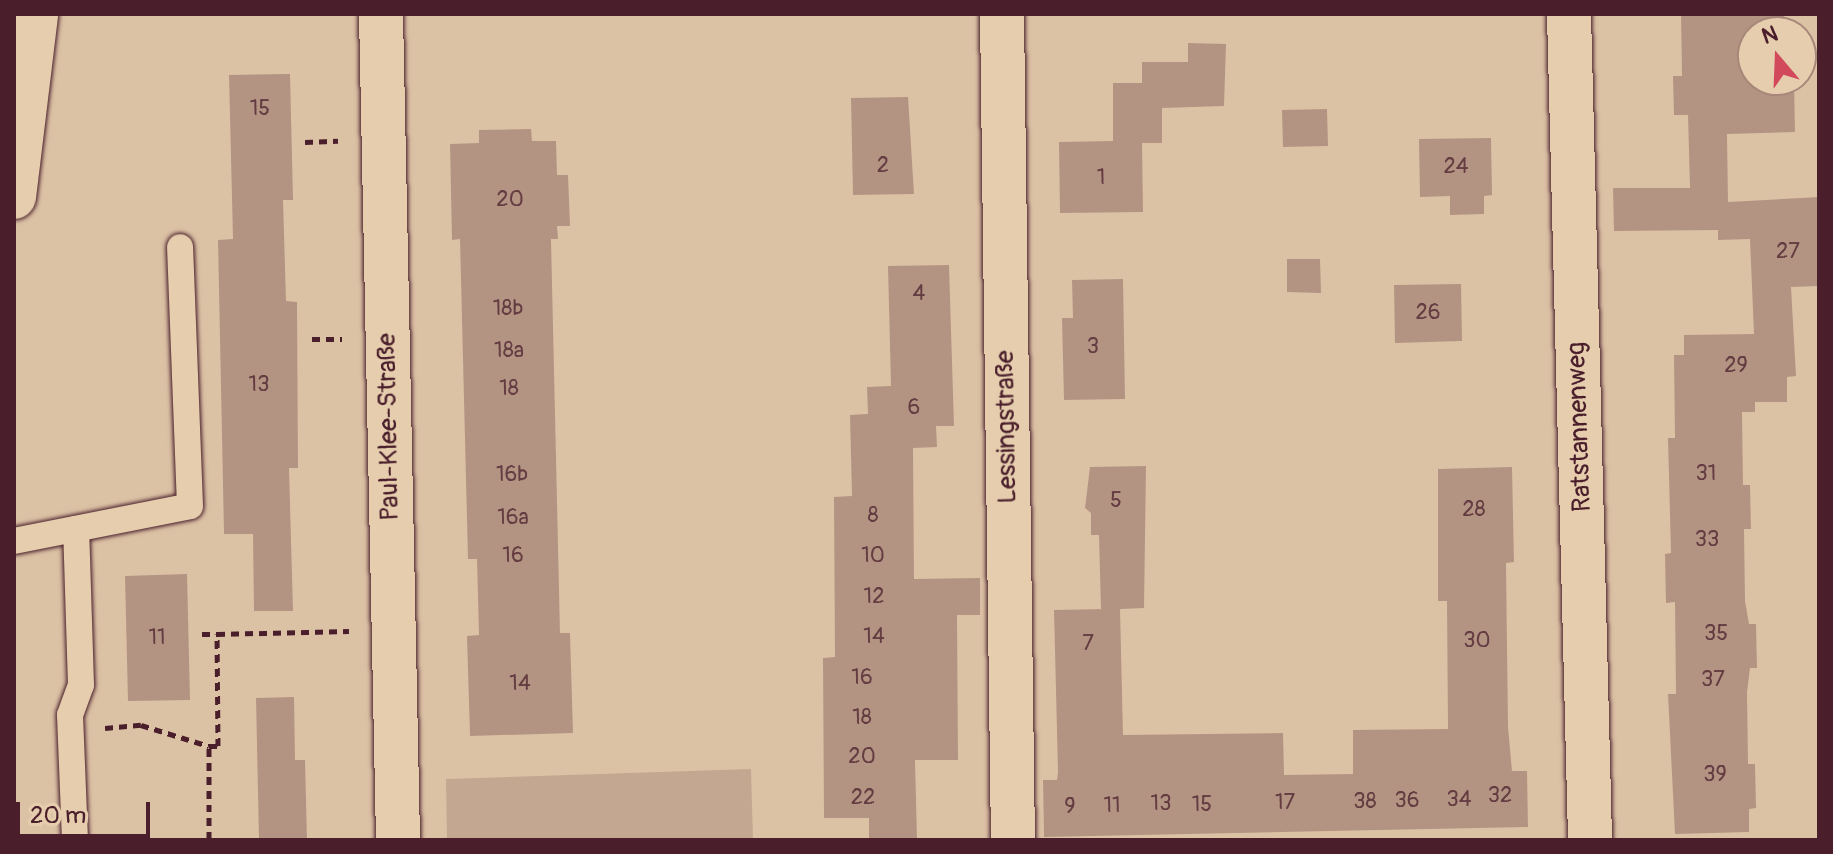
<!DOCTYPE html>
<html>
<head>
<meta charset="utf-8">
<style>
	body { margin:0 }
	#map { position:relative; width:1833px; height:854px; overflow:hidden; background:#dcc2a5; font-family:Pangolin,sans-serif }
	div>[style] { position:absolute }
	.green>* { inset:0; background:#c3a791 }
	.building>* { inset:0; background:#b39483 }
	.path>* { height:5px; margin-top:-2.5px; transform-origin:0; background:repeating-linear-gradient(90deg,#4a1f2b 0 8px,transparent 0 14px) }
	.roads { filter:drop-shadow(0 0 2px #4a1f2b) drop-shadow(0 0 2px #4a1f2b) }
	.service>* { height:26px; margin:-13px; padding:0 13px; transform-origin:13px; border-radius:13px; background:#e5cdad }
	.minor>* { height:44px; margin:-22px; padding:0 22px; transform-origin:22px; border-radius:22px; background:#e5cdad }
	span { translate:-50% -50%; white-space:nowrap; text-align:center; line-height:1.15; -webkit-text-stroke:6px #e5cdad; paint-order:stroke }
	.number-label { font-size:22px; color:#643c41 }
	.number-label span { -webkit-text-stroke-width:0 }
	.street-label { font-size:26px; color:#4a1f2b }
	.frame { position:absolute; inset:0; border:16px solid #4a1f2b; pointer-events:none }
	.north { position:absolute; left:1737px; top:16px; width:80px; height:80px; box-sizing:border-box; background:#e5cdad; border:2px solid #a78779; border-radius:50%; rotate:341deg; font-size:22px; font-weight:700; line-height:32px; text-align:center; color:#4a1f2b }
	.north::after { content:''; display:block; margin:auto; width:28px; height:36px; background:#d1495b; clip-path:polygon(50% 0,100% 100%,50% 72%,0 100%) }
	.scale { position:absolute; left:16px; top:802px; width:134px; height:36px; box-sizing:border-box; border:4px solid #4a1f2b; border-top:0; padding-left:10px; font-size:24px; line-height:28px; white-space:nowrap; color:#4a1f2b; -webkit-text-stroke:6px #e5cdad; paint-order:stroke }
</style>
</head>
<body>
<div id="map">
	<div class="green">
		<div style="clip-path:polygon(751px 769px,753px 840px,447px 840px,446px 779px)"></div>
	</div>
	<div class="building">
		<div style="clip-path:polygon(1681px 14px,1784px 14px,1784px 32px,1753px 32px,1753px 80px,1794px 80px,1795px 132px,1727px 134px,1728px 202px,1819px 197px,1819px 286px,1791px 287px,1796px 376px,1787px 377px,1787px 402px,1755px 402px,1755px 412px,1742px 412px,1743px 485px,1750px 485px,1751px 529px,1744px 529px,1745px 601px,1749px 624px,1756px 624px,1757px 668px,1750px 668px,1747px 692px,1748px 764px,1755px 764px,1756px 808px,1749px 809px,1749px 832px,1675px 834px,1668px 694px,1676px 694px,1675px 602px,1666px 603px,1665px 554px,1671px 553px,1668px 438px,1675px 438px,1674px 355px,1684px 355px,1684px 335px,1754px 334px,1750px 239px,1718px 240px,1718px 230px,1614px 231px,1613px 188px,1690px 188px,1688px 115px,1674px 115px,1673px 76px,1682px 76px)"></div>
		<div style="clip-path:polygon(1188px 43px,1226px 44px,1224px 106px,1162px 108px,1162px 143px,1142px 143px,1143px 212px,1060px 213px,1059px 142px,1113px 141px,1113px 83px,1142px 83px,1142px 62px,1188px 62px)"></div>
		<div style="clip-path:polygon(290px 74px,293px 200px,283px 200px,286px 301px,297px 302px,298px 468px,289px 468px,293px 611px,254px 611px,253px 534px,224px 534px,218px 240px,233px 239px,229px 75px)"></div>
		<div style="clip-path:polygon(908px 97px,914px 194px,853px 195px,851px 98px)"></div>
		<div style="clip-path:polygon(1327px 109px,1328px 146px,1283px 147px,1282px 110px)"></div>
		<div style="clip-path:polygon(531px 129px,532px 141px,556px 141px,557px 175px,568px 175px,570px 226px,557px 226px,558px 239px,551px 239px,560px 633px,570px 633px,573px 733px,470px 736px,467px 636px,479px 635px,477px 559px,468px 559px,460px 239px,452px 240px,450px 144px,479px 143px,479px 130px)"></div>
		<div style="clip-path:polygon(1491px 138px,1492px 195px,1484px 196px,1484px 214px,1450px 215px,1450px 196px,1420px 197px,1419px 139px)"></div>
		<div style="clip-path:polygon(1287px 259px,1320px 259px,1321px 293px,1287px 292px)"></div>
		<div style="clip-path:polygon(949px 265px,954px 426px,936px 426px,937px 447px,913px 448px,914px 579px,980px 578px,980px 615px,957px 615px,958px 760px,915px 760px,917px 840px,869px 840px,869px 818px,824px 818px,823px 658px,835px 657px,834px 497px,852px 496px,850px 415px,868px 414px,867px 387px,891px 386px,888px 266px)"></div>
		<div style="clip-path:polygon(1123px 279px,1125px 399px,1064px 400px,1062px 318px,1073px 318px,1072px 280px)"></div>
		<div style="clip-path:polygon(1461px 284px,1462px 341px,1395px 343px,1394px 285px)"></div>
		<div style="clip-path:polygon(1146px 466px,1144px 608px,1120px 609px,1123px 735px,1283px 733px,1284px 775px,1353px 774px,1353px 730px,1448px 729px,1447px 601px,1438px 601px,1438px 469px,1512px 467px,1514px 562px,1506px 563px,1508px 727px,1512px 771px,1527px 771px,1528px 827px,1044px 837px,1043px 780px,1057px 780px,1058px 772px,1054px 610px,1106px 609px,1101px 609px,1099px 535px,1091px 535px,1091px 513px,1085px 508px,1090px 467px)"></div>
		<div style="clip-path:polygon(187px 574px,190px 700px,128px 701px,125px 576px)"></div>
		<div style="clip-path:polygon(294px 697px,295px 760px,305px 760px,307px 840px,259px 840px,256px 698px)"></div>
	</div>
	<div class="path">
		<div style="left:305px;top:142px;width:33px;rotate:-2deg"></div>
		<div style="left:312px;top:339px;width:30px"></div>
		<div style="left:202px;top:634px;width:15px"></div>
		<div style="left:105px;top:728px;width:36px;rotate:-5deg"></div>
		<div style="left:141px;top:725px;width:71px;rotate:17.2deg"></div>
		<div style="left:209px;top:840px;width:94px;rotate:-90deg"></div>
		<div style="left:209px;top:746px;width:9px"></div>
		<div style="left:218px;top:746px;width:112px;rotate:-90.5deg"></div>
		<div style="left:217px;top:634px;width:132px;rotate:-1.3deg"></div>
	</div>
	<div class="roads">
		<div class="service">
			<div style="left:14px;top:541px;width:179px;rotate:-11.2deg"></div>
			<div style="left:190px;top:506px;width:259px;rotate:-92.2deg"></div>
			<div style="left:75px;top:840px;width:125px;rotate:-92.3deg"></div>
			<div style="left:70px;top:715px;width:32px;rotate:-70deg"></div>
			<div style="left:81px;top:685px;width:156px;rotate:-91.8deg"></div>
		</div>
		<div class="minor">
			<div style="left:381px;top:14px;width:826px;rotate:88.82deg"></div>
			<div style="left:1002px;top:14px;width:826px;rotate:89.24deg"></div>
			<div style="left:1569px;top:14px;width:826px;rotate:88.54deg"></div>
			<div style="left:14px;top:197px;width:184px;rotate:-83.1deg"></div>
		</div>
	</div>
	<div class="number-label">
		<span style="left:260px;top:109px">15</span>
		<span style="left:883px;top:166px">2</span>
		<span style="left:1456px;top:167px">24</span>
		<span style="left:1101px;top:178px">1</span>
		<span style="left:510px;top:200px">20</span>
		<span style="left:1788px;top:252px">27</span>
		<span style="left:919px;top:294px">4</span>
		<span style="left:508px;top:309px">18b</span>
		<span style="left:1428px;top:313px">26</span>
		<span style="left:1093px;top:347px">3</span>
		<span style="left:509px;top:351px">18a</span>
		<span style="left:1736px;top:366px">29</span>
		<span style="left:259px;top:385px">13</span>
		<span style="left:509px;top:389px">18</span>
		<span style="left:914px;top:408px">6</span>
		<span style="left:1706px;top:474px">31</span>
		<span style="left:512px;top:475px">16b</span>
		<span style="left:1116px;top:501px">5</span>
		<span style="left:1474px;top:510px">28</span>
		<span style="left:873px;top:516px">8</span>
		<span style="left:513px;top:518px">16a</span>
		<span style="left:1707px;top:540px">33</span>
		<span style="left:513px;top:556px">16</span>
		<span style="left:873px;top:556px">10</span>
		<span style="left:874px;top:597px">12</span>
		<span style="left:1716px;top:634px">35</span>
		<span style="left:874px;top:637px">14</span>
		<span style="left:157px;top:638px">11</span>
		<span style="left:1477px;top:641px">30</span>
		<span style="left:1088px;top:644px">7</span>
		<span style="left:862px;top:678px">16</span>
		<span style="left:1713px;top:680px">37</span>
		<span style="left:520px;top:684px">14</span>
		<span style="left:862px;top:718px">18</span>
		<span style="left:862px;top:757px">20</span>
		<span style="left:1715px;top:775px">39</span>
		<span style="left:1500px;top:796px">32</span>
		<span style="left:863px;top:798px">22</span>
		<span style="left:1459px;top:800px">34</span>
		<span style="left:1407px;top:801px">36</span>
		<span style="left:1365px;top:802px">38</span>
		<span style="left:1285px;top:803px">17</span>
		<span style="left:1161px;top:804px">13</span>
		<span style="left:1202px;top:805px">15</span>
		<span style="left:1112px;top:806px">11</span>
		<span style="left:1070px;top:807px">9</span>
	</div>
	<div class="street-label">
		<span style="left:389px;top:427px;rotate:-91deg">Paul-Klee-Straße</span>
		<span style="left:1007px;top:427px;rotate:-91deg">Lessingstraße</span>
		<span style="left:1580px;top:427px;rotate:-92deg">Ratstannenweg</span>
	</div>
	<div class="frame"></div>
	<div class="north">N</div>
	<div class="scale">20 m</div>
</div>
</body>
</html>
